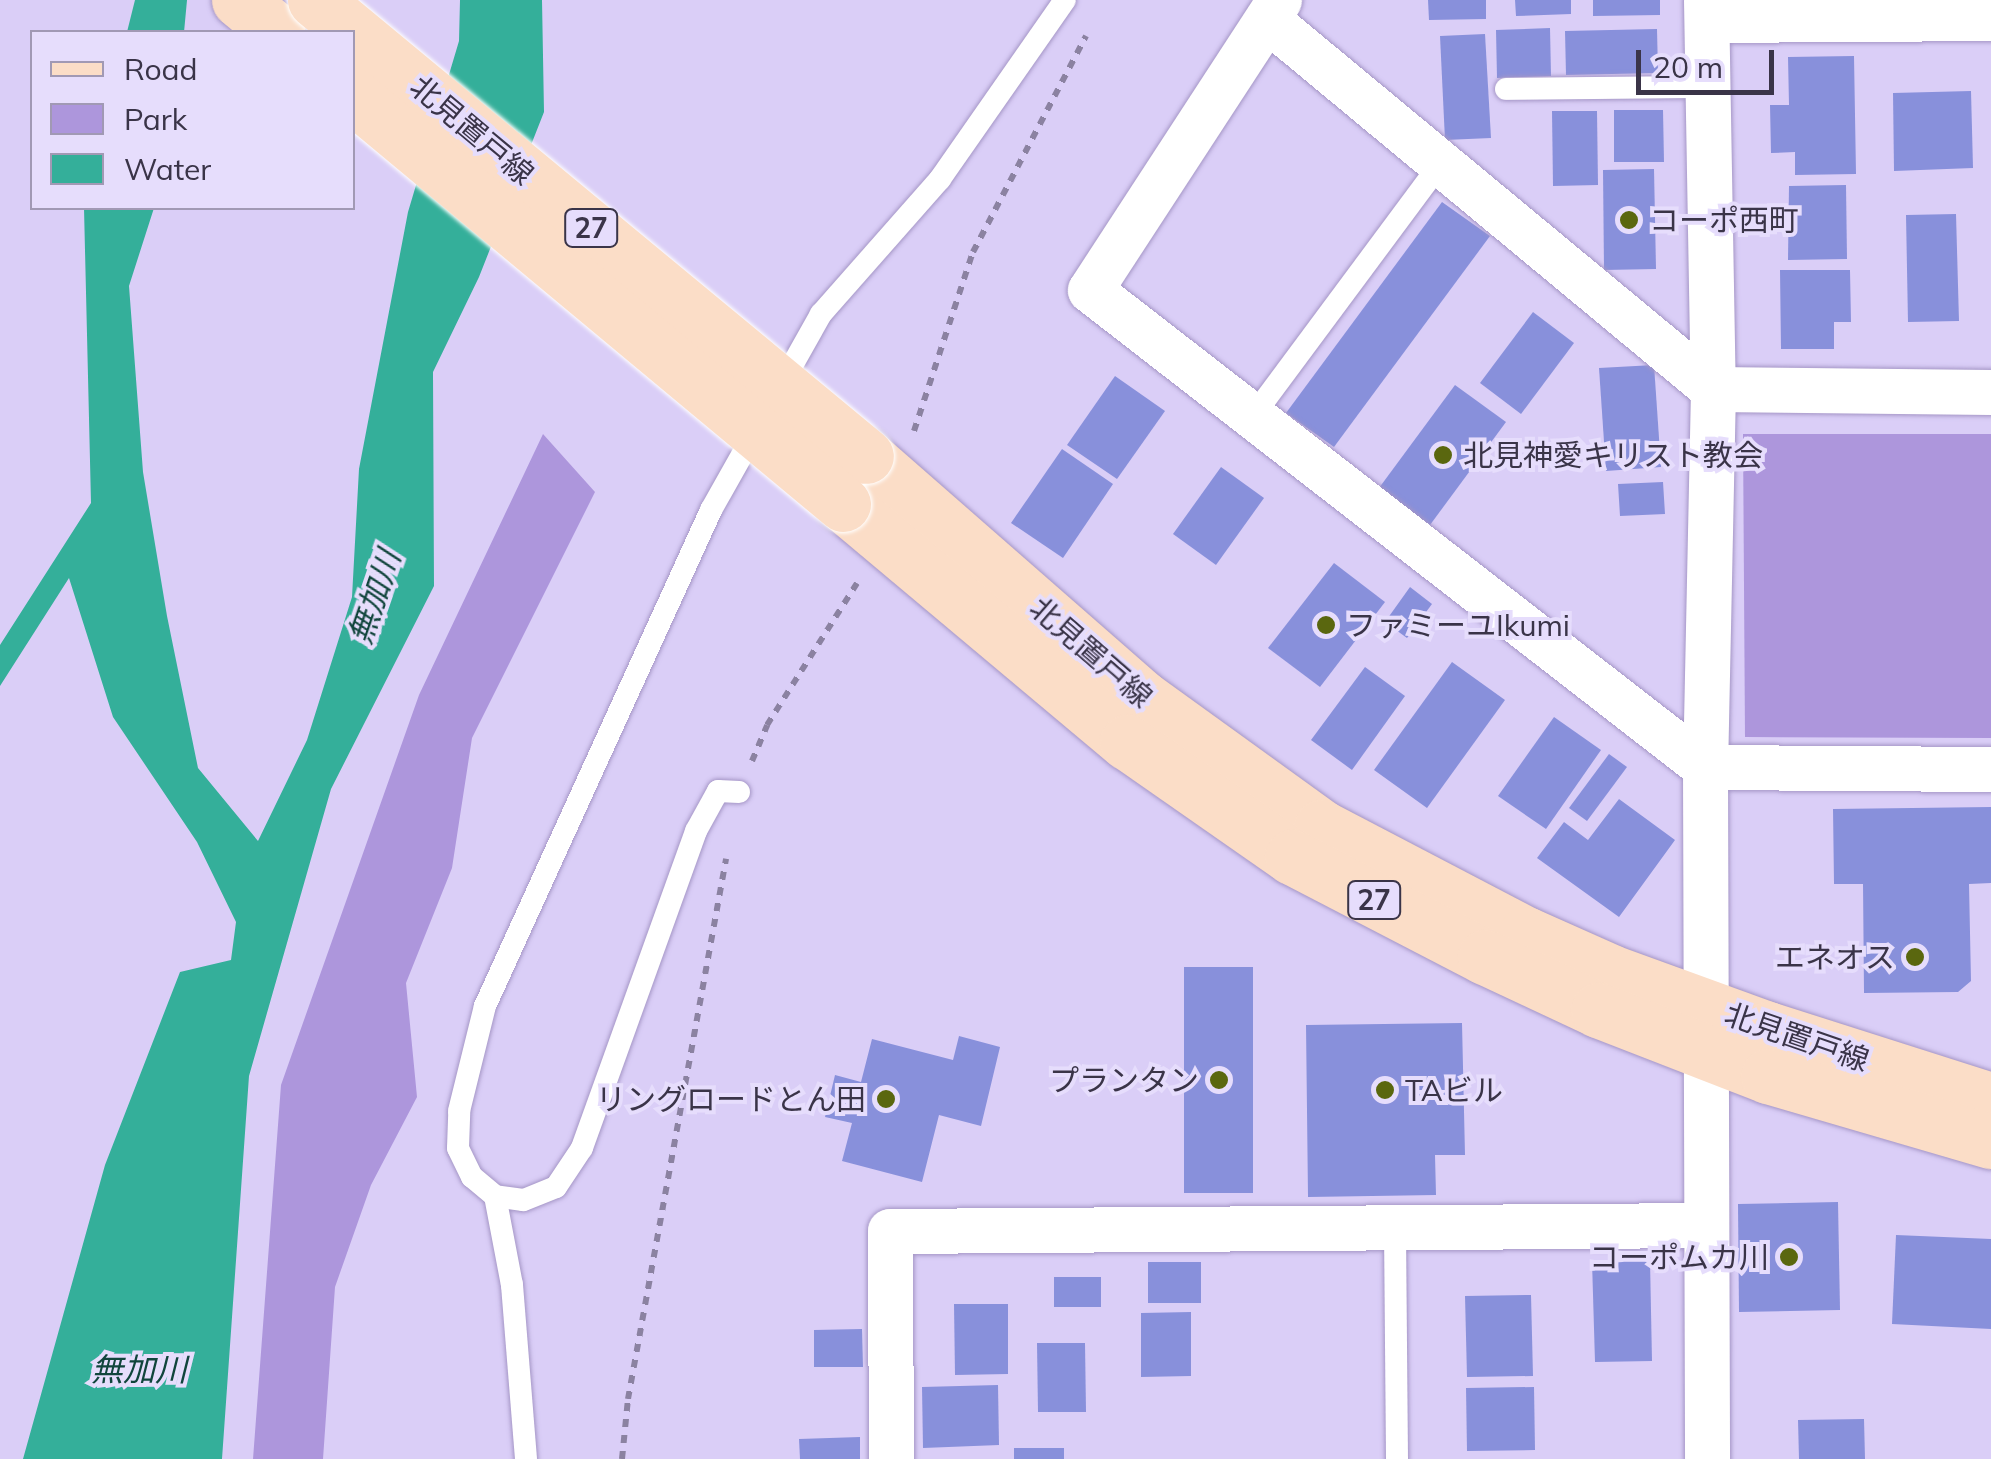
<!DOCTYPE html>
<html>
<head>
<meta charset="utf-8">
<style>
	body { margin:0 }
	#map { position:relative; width:1991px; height:1459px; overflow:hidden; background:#dacef7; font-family:Mulish,"Noto Sans JP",sans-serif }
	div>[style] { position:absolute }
	.green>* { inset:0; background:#ad96dc }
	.water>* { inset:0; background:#34af9a }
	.building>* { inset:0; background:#8890db }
	.path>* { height:6px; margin-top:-3px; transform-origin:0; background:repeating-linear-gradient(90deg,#8b82a1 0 8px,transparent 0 16px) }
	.roads { filter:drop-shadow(0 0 2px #a596c6) drop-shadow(0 0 2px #a596c6) }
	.lane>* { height:22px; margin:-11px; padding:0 11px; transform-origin:11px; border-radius:11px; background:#fff }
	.street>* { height:45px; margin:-22.5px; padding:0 22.5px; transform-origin:22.5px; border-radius:22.5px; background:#fff }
	.primary>* { height:55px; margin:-27.5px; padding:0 27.5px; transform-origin:27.5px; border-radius:27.5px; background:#fbddc7 }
	.bridges { filter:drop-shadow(0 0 2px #fff) drop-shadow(0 0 2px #fff) }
	.primary-bridge>* { height:55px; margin:-27.5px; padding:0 27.5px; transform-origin:27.5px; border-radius:27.5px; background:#fbddc7 }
	.dots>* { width:28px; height:28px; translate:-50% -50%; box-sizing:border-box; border:5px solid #e6ddfc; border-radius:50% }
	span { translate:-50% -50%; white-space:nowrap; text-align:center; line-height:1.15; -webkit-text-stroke:8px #e6ddfc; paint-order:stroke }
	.shield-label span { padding:2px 8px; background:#e6ddfc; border:2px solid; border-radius:8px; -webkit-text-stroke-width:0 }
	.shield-label { font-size:28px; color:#3a3448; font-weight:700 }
	.street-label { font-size:30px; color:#3a3448 }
	.poi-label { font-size:30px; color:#3a3448 }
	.left { translate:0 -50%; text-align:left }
	.right { translate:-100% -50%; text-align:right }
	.water-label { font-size:32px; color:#11453c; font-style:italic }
	.legend { position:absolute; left:30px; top:30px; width:325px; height:180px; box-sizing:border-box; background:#e6ddfc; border:2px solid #a199b4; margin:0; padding:12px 18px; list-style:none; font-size:30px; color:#3a3448 }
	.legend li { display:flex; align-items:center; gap:20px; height:50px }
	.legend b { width:50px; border:2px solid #a199b4 }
	.scale { position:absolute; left:1636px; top:50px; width:138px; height:45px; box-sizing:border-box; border:5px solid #3a3448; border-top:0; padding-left:12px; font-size:30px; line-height:35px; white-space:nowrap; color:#3a3448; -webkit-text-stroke:8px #e6ddfc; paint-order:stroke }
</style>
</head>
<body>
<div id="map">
	<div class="green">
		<div style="clip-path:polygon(543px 434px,595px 492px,472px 738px,452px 868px,406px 983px,417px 1097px,371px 1185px,335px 1287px,323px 1459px,253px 1459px,281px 1085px,419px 695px)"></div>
		<div style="clip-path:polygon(1743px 434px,1991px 434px,1991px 738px,1745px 737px)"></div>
	</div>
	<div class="water">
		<div style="clip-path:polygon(135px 0,187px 0,184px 32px,127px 32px)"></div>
		<div style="clip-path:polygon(460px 0,542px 0,544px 112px,479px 277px,433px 372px,434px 586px,331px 789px,249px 1076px,222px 1459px,23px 1459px,105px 1165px,180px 972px,231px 960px,236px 922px,197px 842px,113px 717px,69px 578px,0 686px,0 645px,91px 503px,84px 208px,154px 208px,129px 286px,143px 472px,167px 616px,198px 768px,258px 841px,307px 740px,352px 597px,359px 469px,408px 212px,459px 41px)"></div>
	</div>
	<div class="building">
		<div style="clip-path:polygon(1428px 0,1486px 0,1486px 19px,1429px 20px)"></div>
		<div style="clip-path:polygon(1515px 0,1571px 0,1571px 14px,1516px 16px)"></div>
		<div style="clip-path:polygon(1593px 0,1660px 0,1660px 15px,1593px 16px)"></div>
		<div style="clip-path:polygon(1550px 28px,1551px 76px,1497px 78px,1496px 30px)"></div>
		<div style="clip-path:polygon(1657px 29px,1658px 73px,1566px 75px,1565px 31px)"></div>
		<div style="clip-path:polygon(1485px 34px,1491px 138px,1445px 140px,1440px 36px)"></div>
		<div style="clip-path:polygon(1854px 56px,1856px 174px,1795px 175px,1795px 152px,1771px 153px,1770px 105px,1789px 105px,1788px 57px)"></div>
		<div style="clip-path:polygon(1971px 91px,1973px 168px,1894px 171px,1893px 93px)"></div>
		<div style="clip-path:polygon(1614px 110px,1663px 110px,1664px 162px,1614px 162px)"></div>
		<div style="clip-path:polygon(1552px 111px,1597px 111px,1598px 185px,1553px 186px)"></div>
		<div style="clip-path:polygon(1654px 169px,1656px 269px,1604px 270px,1603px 170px)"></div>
		<div style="clip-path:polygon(1846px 185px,1847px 259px,1788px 260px,1789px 186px)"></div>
		<div style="clip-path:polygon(1442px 202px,1490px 236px,1334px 447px,1286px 413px)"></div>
		<div style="clip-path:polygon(1956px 214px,1959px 321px,1908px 322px,1906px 215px)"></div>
		<div style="clip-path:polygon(1780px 270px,1850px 270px,1851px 322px,1834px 322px,1834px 349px,1781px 349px)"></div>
		<div style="clip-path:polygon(1533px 312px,1574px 343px,1521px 414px,1480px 383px)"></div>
		<div style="clip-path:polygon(1654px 365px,1661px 467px,1606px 471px,1599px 368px)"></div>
		<div style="clip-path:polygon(1115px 376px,1165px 411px,1117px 479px,1067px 445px)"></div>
		<div style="clip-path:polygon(1455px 385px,1506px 422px,1430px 525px,1379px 488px)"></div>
		<div style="clip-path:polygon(1062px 449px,1113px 484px,1063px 558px,1011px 523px)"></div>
		<div style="clip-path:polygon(1221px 467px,1264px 498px,1216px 565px,1173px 534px)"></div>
		<div style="clip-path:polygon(1663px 482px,1665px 514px,1620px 516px,1618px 484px)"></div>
		<div style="clip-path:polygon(1334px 563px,1385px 602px,1320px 687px,1268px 648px)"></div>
		<div style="clip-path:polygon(1410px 587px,1432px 604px,1407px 638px,1385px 622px)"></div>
		<div style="clip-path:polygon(1452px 662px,1505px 700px,1427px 808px,1374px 770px)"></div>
		<div style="clip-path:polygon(1365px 667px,1405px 696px,1352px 770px,1311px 740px)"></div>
		<div style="clip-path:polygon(1554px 717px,1601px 750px,1546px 829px,1498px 796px)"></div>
		<div style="clip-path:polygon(1609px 754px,1627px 767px,1587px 821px,1569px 808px)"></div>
		<div style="clip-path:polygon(1619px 799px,1675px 840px,1619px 917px,1537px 858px,1564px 822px,1588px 840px)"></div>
		<div style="clip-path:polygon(1991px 807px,1991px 883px,1969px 884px,1971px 981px,1958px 992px,1864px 993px,1863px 884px,1834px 884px,1833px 809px)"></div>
		<div style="clip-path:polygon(1184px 967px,1253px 967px,1253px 1193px,1184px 1193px)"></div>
		<div style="clip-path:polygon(1462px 1023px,1465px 1155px,1435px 1155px,1436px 1195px,1308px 1197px,1306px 1025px)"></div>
		<div style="clip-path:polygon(959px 1036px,1000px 1047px,981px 1126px,939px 1115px,922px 1182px,842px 1161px,852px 1123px,825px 1117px,835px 1075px,861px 1082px,872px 1039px,953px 1060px)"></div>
		<div style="clip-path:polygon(1838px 1202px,1840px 1310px,1739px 1312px,1738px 1204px)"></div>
		<div style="clip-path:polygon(1896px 1235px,1991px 1239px,1991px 1329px,1892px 1324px)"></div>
		<div style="clip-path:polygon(1650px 1260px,1652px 1361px,1595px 1362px,1592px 1261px)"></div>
		<div style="clip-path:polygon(1148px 1262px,1201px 1262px,1201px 1303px,1148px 1303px)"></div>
		<div style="clip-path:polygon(1054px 1277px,1101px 1277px,1101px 1307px,1054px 1307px)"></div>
		<div style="clip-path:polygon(1531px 1295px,1533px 1376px,1467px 1377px,1465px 1296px)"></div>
		<div style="clip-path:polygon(954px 1304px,1008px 1304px,1008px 1374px,955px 1375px)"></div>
		<div style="clip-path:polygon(1191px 1312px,1191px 1376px,1141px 1377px,1141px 1313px)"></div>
		<div style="clip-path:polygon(862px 1329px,863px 1367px,814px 1367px,814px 1330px)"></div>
		<div style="clip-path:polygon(1037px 1343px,1085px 1343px,1086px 1412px,1038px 1412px)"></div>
		<div style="clip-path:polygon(998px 1385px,999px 1445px,923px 1448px,922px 1387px)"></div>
		<div style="clip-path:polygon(1534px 1387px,1535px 1450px,1467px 1451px,1466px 1388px)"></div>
		<div style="clip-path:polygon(1864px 1419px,1865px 1459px,1799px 1459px,1798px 1420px)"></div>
		<div style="clip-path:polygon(860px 1437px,860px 1459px,800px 1459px,799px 1439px)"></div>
		<div style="clip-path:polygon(1014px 1448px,1064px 1448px,1064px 1459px,1014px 1459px)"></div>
	</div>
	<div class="path">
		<div style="left:914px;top:431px;width:188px;rotate:-71.8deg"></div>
		<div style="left:973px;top:252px;width:244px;rotate:-62.4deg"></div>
		<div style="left:752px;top:761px;width:39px;rotate:-67deg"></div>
		<div style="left:767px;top:725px;width:168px;rotate:-57.6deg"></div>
		<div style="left:622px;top:1459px;width:60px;rotate:-84.3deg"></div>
		<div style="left:628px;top:1399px;width:549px;rotate:-79.71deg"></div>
	</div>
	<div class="roads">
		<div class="lane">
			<div style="left:1506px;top:89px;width:202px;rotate:-0.6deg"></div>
			<div style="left:780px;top:387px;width:84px;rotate:-60.7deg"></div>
			<div style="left:821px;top:314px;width:180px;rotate:-48.6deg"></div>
			<div style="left:940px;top:179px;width:218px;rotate:-55.1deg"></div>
			<div style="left:1253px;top:416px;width:315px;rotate:-53.4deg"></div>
			<div style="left:739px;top:792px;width:21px;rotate:-177deg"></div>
			<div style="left:718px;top:791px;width:46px;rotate:118.8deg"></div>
			<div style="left:696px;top:831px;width:337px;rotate:109.8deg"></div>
			<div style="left:582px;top:1148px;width:47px;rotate:123.7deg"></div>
			<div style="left:556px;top:1187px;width:35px;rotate:158deg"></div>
			<div style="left:523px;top:1200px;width:28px;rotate:-172deg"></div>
			<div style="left:495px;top:1196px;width:30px;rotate:-140deg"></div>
			<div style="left:472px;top:1177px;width:32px;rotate:-116deg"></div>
			<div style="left:458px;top:1148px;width:37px;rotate:-88deg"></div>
			<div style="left:459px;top:1111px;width:108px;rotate:-76.1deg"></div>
			<div style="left:485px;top:1006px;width:545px;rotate:-65.5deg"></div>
			<div style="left:711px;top:510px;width:90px;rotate:-60.6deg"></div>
			<div style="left:495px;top:1196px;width:91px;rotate:79.2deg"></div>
			<div style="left:512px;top:1285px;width:175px;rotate:85.4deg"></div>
			<div style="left:1395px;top:1229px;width:230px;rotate:89.5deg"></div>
		</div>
		<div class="street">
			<div style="left:1279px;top:0;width:346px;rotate:123.1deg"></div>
			<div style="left:1090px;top:290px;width:778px;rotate:37.8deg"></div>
			<div style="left:1705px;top:767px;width:286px;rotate:0.4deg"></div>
			<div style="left:1706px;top:0;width:389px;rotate:89deg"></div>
			<div style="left:1713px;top:389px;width:378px;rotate:91.2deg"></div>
			<div style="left:1705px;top:767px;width:692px;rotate:89.83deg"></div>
			<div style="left:1268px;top:20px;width:578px;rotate:39.67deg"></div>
			<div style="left:1713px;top:389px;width:278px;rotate:0.6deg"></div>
			<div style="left:1707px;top:20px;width:284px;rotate:-0.4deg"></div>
			<div style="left:891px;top:1459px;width:228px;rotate:-90.3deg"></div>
			<div style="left:890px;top:1231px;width:816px;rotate:-0.42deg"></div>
		</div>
		<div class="primary">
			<div style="left:239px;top:0;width:50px;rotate:39.4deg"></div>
			<div style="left:866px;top:456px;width:366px;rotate:41.2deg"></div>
			<div style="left:1141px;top:697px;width:222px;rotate:35.8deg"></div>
			<div style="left:1321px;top:827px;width:231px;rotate:27.6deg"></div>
			<div style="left:1526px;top:934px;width:93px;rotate:24.1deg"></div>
			<div style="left:1611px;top:972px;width:167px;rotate:20deg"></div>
			<div style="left:1768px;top:1029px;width:234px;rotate:17.7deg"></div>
			<div style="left:843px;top:504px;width:371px;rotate:40deg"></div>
			<div style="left:1127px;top:742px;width:201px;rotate:34.9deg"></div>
			<div style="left:1292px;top:857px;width:217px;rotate:27.4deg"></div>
			<div style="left:1485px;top:957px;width:125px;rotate:25.1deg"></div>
			<div style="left:1598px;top:1010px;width:182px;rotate:21.2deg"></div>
			<div style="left:1768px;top:1076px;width:232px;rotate:16.3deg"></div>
		</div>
	</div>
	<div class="bridges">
		<div class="primary-bridge">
			<div style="left:315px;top:0;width:715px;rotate:39.61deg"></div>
			<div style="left:352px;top:95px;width:639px;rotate:39.79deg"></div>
		</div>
	</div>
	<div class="dots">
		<div style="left:1629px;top:220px;background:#5a670f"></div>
		<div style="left:1443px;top:455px;background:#5a670f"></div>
		<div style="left:1326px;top:625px;background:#5a670f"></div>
		<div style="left:1915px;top:957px;background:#5a670f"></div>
		<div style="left:1219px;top:1080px;background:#5a670f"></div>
		<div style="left:1385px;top:1090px;background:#5a670f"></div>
		<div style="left:886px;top:1099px;background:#5a670f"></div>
		<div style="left:1789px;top:1257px;background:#5a670f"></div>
	</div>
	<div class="shield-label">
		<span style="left:591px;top:228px">27</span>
		<span style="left:1374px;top:900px">27</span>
	</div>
	<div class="street-label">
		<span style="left:472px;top:130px;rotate:40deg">北見置戸線</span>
		<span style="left:1091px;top:652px;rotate:41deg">北見置戸線</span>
		<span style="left:1797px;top:1037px;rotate:19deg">北見置戸線</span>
	</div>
	<div class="poi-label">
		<span class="left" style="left:1649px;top:220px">コーポ西町</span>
		<span class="left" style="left:1463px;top:455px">北見神愛キリスト教会</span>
		<span class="left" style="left:1346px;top:625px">ファミーユIkumi</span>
		<span class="right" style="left:1895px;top:957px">エネオス</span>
		<span class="right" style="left:1199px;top:1080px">プランタン</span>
		<span class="left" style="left:1405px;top:1090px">TAビル</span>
		<span class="right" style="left:866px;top:1099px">リングロードとん田</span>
		<span class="right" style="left:1769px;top:1257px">コーポムカ川</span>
	</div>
	<div class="water-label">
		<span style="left:374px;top:597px;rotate:-71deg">無加川</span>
		<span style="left:139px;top:1369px">無加川</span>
	</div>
	<ul class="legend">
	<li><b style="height:12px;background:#fbddc7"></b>Road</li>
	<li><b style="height:28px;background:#ad96dc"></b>Park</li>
	<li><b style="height:28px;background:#34af9a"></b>Water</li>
	</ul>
	<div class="scale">20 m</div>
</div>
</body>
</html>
